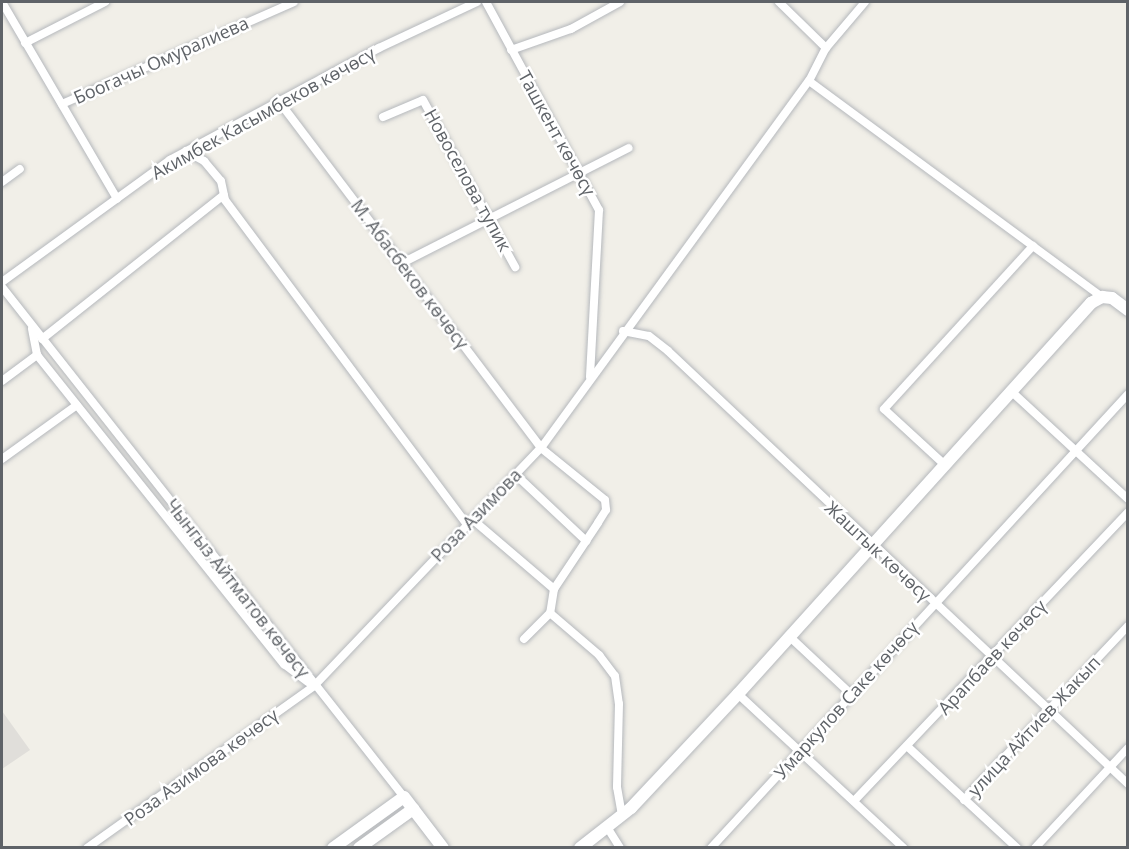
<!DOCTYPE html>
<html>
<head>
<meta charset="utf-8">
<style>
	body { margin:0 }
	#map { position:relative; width:1129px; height:849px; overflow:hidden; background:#f1efe8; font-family:"Open Sans",sans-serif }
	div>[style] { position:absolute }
	.industrial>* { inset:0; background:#e0deda }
	.roads { filter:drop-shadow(0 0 2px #b5b8bc) drop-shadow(0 0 2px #b5b8bc) }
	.minor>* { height:8px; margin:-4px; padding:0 4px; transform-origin:4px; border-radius:4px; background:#fff }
	.secondary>* { height:12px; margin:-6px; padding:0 6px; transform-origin:6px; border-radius:6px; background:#fff }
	span { translate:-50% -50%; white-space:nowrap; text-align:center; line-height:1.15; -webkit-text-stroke:5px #fff; paint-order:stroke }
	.street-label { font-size:18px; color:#5f6368 }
	.frame { position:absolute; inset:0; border:3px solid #5f6368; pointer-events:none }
</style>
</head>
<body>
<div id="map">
	<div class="industrial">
		<div style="clip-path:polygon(2px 711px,30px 750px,2px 769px)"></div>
	</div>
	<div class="roads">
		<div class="minor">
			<div style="left:2px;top:2px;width:228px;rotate:59.7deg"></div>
			<div style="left:486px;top:2px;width:237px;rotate:61.5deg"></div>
			<div style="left:599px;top:210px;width:167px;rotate:93.1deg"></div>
			<div style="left:779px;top:2px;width:66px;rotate:44.4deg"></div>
			<div style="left:25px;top:43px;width:90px;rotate:-27.1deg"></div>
			<div style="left:511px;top:50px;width:64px;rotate:-19.3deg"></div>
			<div style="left:571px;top:29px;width:56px;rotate:-28.9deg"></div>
			<div style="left:809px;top:81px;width:364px;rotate:36.4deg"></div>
			<div style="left:278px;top:100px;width:436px;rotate:52.9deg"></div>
			<div style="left:541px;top:448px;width:82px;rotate:39.1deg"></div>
			<div style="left:605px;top:500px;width:10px;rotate:84deg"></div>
			<div style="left:606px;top:510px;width:15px;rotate:122deg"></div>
			<div style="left:598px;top:523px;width:79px;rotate:123.7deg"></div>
			<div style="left:554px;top:589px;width:24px;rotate:99deg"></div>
			<div style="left:550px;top:613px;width:65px;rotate:40.6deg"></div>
			<div style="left:599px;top:655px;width:26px;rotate:53deg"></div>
			<div style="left:615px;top:676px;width:28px;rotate:82deg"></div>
			<div style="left:619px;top:704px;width:83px;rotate:91.4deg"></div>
			<div style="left:617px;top:787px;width:28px;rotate:80deg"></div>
			<div style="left:62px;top:104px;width:253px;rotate:-23.7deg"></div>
			<div style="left:383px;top:117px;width:43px;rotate:-23deg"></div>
			<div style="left:423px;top:100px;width:191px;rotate:61.1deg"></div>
			<div style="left:186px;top:151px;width:21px;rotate:29deg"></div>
			<div style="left:204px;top:161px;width:26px;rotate:50deg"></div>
			<div style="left:221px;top:181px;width:19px;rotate:78deg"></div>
			<div style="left:225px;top:200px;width:405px;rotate:53.3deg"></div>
			<div style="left:2px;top:182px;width:22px;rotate:-36deg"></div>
			<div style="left:402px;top:263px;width:254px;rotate:-26.9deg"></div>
			<div style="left:2px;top:282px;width:208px;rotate:-36deg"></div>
			<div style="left:170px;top:160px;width:237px;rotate:-28.2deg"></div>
			<div style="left:379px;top:48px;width:108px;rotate:-25.1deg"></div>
			<div style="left:2px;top:287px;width:649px;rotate:51.75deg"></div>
			<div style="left:32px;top:329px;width:26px;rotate:79deg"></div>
			<div style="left:37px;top:355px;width:396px;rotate:51.4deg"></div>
			<div style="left:284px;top:664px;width:30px;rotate:37deg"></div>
			<div style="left:623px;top:331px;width:26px;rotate:11deg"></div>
			<div style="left:649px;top:336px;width:24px;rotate:38deg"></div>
			<div style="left:668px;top:351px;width:632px;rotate:43.27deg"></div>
			<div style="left:42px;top:339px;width:232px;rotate:-38.4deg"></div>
			<div style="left:2px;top:381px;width:44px;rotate:-36.6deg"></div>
			<div style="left:1012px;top:392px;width:158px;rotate:42.7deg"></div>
			<div style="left:2px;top:459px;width:92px;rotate:-35.8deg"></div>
			<div style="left:946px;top:466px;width:84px;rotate:-137.4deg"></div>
			<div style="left:884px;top:409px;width:221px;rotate:-47.6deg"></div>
			<div style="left:515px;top:474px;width:98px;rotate:43.3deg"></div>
			<div style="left:472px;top:519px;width:108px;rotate:40.5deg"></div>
			<div style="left:790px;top:637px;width:85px;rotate:43.1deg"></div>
			<div style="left:524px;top:639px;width:37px;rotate:-45deg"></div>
			<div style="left:738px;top:694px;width:226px;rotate:42.9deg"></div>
			<div style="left:908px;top:747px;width:149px;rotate:42.8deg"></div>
			<div style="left:964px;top:800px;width:239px;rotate:-46.7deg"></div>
			<div style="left:854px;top:801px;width:398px;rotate:-46.5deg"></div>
			<div style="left:607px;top:827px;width:25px;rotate:58deg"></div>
			<div style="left:87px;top:848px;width:279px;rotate:-35.5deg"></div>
			<div style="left:314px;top:686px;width:329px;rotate:-46.4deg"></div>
			<div style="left:541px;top:448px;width:454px;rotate:-53.9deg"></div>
			<div style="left:809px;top:81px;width:37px;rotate:-63deg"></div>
			<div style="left:826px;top:48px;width:60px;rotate:-49.7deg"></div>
			<div style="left:711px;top:848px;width:616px;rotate:-47.43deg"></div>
			<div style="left:1035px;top:848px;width:137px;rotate:-47.1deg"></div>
		</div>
		<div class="secondary">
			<div style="left:333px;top:848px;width:87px;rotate:-35.7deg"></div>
			<div style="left:404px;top:797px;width:64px;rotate:52.6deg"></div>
			<div style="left:359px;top:848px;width:67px;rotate:-35.8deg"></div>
			<div style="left:580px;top:848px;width:65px;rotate:-38.1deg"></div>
			<div style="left:631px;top:808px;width:156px;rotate:-46.8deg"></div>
			<div style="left:738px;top:694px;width:527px;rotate:-47.92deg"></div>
			<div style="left:1091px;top:303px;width:13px;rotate:-29deg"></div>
			<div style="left:1102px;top:297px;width:10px;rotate:6deg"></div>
			<div style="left:1112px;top:298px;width:20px;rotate:37deg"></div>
		</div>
	</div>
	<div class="street-label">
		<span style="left:161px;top:60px;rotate:-24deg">Боогачы Омуралиева</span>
		<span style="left:263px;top:113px;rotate:-29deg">Акимбек Касымбеков көчөсү</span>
		<span style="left:557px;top:133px;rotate:61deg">Ташкент көчөсү</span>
		<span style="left:468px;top:180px;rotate:61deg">Новоселова тупик</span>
		<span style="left:410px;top:274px;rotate:53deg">М. Абасбеков көчөсү</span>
		<span style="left:476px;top:515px;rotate:-46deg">Роза Азимова</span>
		<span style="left:878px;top:551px;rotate:43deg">Жаштык көчөсү</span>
		<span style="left:238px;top:588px;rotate:52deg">Чынгыз Айтматов көчөсү</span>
		<span style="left:992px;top:657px;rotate:-47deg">Арапбаев көчөсү</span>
		<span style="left:846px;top:700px;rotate:-48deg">Умаркулов Саке көчөсү</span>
		<span style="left:1034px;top:726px;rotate:-47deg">улица Айтиев Жакып</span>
		<span style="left:201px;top:767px;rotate:-36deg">Роза Азимова көчөсү</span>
	</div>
	<div class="frame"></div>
</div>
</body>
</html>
